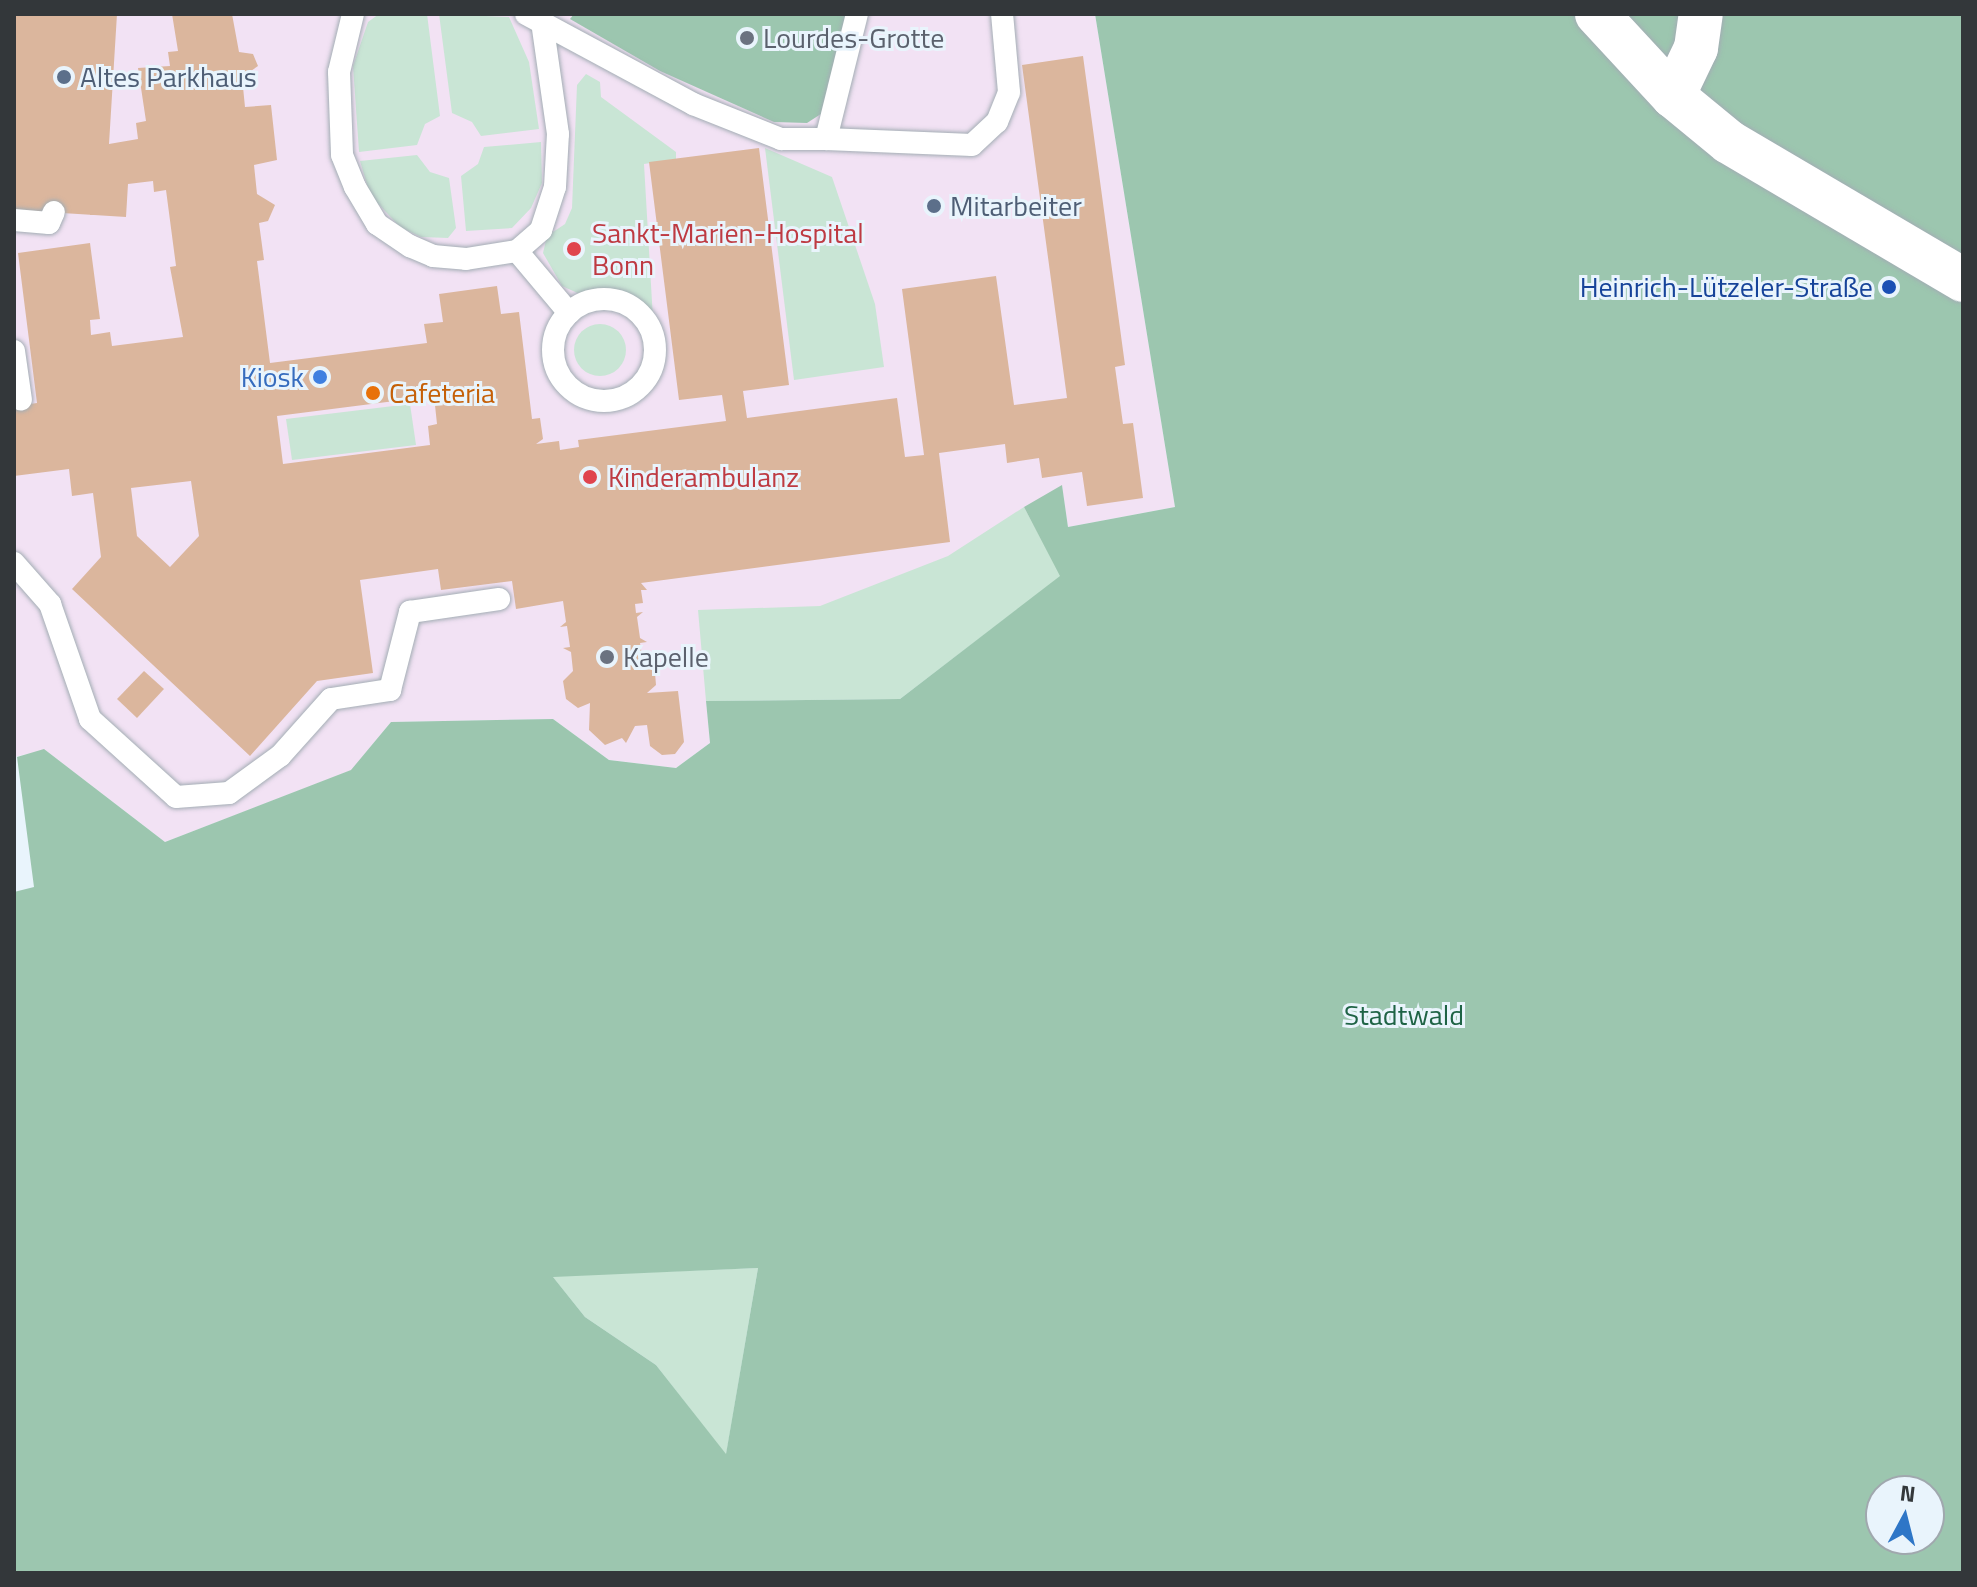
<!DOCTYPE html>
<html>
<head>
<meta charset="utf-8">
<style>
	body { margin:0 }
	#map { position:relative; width:1977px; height:1587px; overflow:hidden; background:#e9f4fc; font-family:"Titillium Web",sans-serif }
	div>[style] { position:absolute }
	.medical>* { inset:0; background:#f2e2f4 }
	.green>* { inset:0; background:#c9e5d5 }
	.round { border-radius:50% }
	.forest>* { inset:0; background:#9cc6af }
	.building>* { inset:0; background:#dbb69d }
	.roads { filter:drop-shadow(0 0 2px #a3adb4) drop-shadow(0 0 2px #a3adb4) }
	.service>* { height:22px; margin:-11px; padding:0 11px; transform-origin:11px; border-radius:11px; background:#fff }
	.service>.ring { margin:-11px; padding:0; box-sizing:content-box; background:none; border:22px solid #fff; border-radius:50% }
	.minor>* { height:44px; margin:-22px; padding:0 22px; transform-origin:22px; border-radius:22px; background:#fff }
	.tertiary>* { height:44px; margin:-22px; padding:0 22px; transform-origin:22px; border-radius:22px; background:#fff }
	.dots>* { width:22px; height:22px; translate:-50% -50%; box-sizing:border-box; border:4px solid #e9f4fc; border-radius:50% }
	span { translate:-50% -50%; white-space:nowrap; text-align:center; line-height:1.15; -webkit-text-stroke:6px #e9f4fc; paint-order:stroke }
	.worship-label { font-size:28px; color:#5b616d }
	.left { translate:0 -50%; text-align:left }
	.service-label { font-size:28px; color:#4e5e75 }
	.health-label { font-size:28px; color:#be3a42 }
	.transit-label { font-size:28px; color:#164399 }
	.right { translate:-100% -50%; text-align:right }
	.shop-label { font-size:28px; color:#366cbe }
	.food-label { font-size:28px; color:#c56008 }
	.park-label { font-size:28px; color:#1e6345 }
	.frame { position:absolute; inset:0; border:16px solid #33373a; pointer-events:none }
	.north { position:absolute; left:1865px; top:1475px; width:80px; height:80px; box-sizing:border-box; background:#e9f4fc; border:2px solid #a0a8ae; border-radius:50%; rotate:7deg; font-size:22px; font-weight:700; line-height:32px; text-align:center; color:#33373a }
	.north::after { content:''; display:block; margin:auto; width:28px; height:36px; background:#2e76c7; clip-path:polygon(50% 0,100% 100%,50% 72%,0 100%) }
</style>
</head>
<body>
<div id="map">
	<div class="medical">
		<div style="clip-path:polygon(14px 14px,1095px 14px,1175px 507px,1068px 527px,1062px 486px,1061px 576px,706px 701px,710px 743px,676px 768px,609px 760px,553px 719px,391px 722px,352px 770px,165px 842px,45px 750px,14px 757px)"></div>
	</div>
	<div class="green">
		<div style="clip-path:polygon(379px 14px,427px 14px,440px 116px,425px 124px,417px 145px,359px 152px,353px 66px,368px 22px)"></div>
		<div style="clip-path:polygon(439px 14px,509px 17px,529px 62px,539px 129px,481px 136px,472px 122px,452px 113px)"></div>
		<div style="clip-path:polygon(586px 74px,600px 82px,601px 97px,676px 152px,676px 159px,644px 164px,653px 319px,614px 292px,582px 295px,562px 286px,543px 253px,547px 236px,565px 224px,572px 208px,577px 85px)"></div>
		<div style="clip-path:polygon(541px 142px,542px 183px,531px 208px,512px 228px,466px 231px,461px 176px,478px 164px,484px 147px)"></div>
		<div style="clip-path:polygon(765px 148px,832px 177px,875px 304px,884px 367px,794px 380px)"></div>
		<div style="clip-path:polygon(417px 155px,430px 172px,449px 178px,456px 228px,448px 238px,421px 237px,400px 227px,370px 195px,360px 161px)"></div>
		<div class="round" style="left:574px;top:324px;width:52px;height:52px"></div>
		<div style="clip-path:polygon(410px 404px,416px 445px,292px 460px,286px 419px)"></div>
		<div style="clip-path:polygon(1024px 507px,1061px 576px,900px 699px,706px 701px,698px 610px,820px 606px,948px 556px)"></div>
		<div style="clip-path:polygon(758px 1268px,726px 1455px,656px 1365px,585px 1317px,552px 1276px)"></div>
	</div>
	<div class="forest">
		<div style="clip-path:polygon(574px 14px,847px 14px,824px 112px,807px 123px,774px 122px,660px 71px,570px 19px)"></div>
		<div style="clip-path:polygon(evenodd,1095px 14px,1963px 14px,1963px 1573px,14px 1573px,14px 892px,34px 887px,17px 757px,44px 749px,165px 842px,351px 770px,391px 722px,553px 719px,609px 760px,676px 768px,710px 743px,706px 701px,900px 699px,1060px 576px,1024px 507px,1062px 485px,1068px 527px,1175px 507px,1095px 14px,758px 1268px,726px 1454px,656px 1365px,585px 1317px,553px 1277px,758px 1268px,1095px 14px,1881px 1491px,1929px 1491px,1929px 1539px,1881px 1539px,1881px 1491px)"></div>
	</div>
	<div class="building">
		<div style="clip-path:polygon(evenodd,14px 14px,117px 14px,109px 144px,138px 139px,136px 123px,146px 121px,138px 68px,170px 66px,168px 52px,178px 51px,172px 14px,232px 14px,239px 52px,253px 54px,258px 66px,242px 77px,245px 107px,271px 105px,277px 160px,254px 165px,257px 194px,275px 205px,268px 221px,259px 223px,264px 260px,257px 261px,270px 363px,427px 343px,424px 324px,443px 322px,439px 294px,497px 286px,501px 314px,519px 312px,532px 419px,540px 418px,543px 439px,536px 444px,559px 441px,560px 450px,579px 447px,578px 440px,726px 421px,722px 395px,679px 400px,649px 162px,759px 148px,789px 385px,743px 391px,747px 418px,897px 398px,905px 457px,924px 455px,902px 289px,996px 276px,1014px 405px,1067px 398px,1022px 65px,1083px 56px,1125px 365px,1115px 367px,1123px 424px,1133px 423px,1143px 498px,1087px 506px,1082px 472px,1042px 478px,1039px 458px,1007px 463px,1005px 444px,939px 453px,950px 542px,641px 583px,647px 590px,641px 590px,643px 603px,635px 604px,636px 613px,643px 612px,637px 617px,640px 638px,647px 642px,640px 643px,643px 661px,655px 673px,656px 685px,647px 693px,678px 691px,684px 742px,675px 754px,662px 755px,650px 746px,647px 725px,635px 726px,626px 743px,622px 738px,605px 745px,589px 730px,590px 703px,578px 708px,566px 699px,563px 681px,573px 671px,571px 652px,563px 648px,570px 647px,567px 626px,560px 627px,566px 622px,563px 601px,516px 609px,512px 581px,441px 590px,438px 569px,360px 580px,373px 673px,317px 681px,250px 756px,72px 589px,101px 557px,93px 493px,72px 496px,69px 469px,14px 476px,14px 400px,16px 406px,37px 403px,18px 253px,90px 243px,100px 319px,90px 320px,91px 335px,110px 332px,112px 346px,183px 337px,170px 267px,176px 266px,166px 190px,154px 192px,153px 181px,128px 184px,126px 217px,14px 210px,14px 14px,434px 396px,437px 424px,428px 426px,430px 445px,283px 464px,277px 416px,434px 396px,14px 14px,191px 481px,199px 536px,170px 567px,137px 536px,131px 488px,191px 481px)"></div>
		<div style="clip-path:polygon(144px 671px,164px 689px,137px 718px,117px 699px)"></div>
	</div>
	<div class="roads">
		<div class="service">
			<div style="left:353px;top:14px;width:60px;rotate:103.6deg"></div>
			<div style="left:339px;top:72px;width:83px;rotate:87.9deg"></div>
			<div style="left:342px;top:155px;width:35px;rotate:68deg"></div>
			<div style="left:355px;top:187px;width:43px;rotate:59.3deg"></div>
			<div style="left:377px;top:224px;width:40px;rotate:34deg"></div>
			<div style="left:410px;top:246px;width:25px;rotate:23deg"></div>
			<div style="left:433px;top:256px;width:33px;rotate:5deg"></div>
			<div style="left:466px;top:259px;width:52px;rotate:-8.9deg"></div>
			<div style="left:517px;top:251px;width:32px;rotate:-41deg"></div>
			<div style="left:541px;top:230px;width:45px;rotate:-72deg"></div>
			<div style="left:555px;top:187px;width:53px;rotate:-86.8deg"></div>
			<div style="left:558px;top:134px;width:113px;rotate:-98.1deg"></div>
			<div style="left:526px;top:14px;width:190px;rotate:28.3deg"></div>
			<div style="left:693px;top:104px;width:95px;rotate:21.7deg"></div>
			<div style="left:781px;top:139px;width:45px"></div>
			<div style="left:826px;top:139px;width:129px;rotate:-76.1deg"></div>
			<div style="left:826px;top:139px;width:146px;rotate:2.4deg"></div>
			<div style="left:972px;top:145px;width:34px;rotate:-43deg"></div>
			<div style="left:997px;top:122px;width:32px;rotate:-68deg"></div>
			<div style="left:1009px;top:92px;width:78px;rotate:-95.1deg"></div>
			<div style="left:14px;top:220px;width:35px;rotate:5deg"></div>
			<div style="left:49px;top:223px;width:12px;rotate:-66deg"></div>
			<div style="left:517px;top:251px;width:81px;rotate:50deg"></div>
			<div class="ring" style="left:553px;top:299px;width:80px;height:80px"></div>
			<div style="left:14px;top:351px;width:49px;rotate:81.9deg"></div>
			<div style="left:14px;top:563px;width:55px;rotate:48.7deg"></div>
			<div style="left:50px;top:604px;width:122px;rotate:70.8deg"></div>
			<div style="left:90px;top:719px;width:116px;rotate:42.2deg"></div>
			<div style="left:176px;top:797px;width:53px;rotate:-4.3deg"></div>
			<div style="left:229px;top:793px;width:63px;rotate:-36deg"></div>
			<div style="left:280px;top:756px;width:76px;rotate:-48.2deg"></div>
			<div style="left:331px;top:699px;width:60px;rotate:-8.7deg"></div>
			<div style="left:390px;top:690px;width:81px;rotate:-75.6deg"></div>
			<div style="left:410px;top:612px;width:90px;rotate:-8.3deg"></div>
		</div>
		<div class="minor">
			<div style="left:1673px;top:96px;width:53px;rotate:-64.4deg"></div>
			<div style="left:1696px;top:48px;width:34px;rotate:-82deg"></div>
		</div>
		<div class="tertiary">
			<div style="left:1597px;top:14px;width:112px;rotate:47.2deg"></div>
			<div style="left:1673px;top:96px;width:72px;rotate:39.4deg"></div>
			<div style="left:1729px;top:142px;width:272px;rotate:30.5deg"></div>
		</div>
	</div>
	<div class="dots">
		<div style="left:747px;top:38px;background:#6b7280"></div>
		<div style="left:64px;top:77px;background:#5c6f8a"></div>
		<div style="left:934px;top:206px;background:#5c6f8a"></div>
		<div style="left:574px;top:249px;background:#e0444e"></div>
		<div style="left:1889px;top:287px;background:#1a4fb4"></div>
		<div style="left:320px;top:377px;background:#3f7fe0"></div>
		<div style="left:373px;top:393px;background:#e8710a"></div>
		<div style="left:590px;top:477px;background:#e0444e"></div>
		<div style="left:607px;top:657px;background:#6b7280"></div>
	</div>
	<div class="worship-label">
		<span class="left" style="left:763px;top:38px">Lourdes-Grotte</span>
		<span class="left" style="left:623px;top:657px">Kapelle</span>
	</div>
	<div class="service-label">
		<span class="left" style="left:80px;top:77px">Altes Parkhaus</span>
		<span class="left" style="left:950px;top:206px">Mitarbeiter</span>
	</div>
	<div class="health-label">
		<span class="left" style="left:592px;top:249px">Sankt-Marien-Hospital<br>Bonn</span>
		<span class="left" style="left:608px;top:477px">Kinderambulanz</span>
	</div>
	<div class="transit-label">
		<span class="right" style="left:1873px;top:287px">Heinrich-Lützeler-Straße</span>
	</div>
	<div class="shop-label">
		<span class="right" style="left:304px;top:377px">Kiosk</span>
	</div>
	<div class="food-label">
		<span class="left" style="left:389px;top:393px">Cafeteria</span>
	</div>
	<div class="park-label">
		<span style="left:1404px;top:1015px">Stadtwald</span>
	</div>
	<div class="frame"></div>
	<div class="north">N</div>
</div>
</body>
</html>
